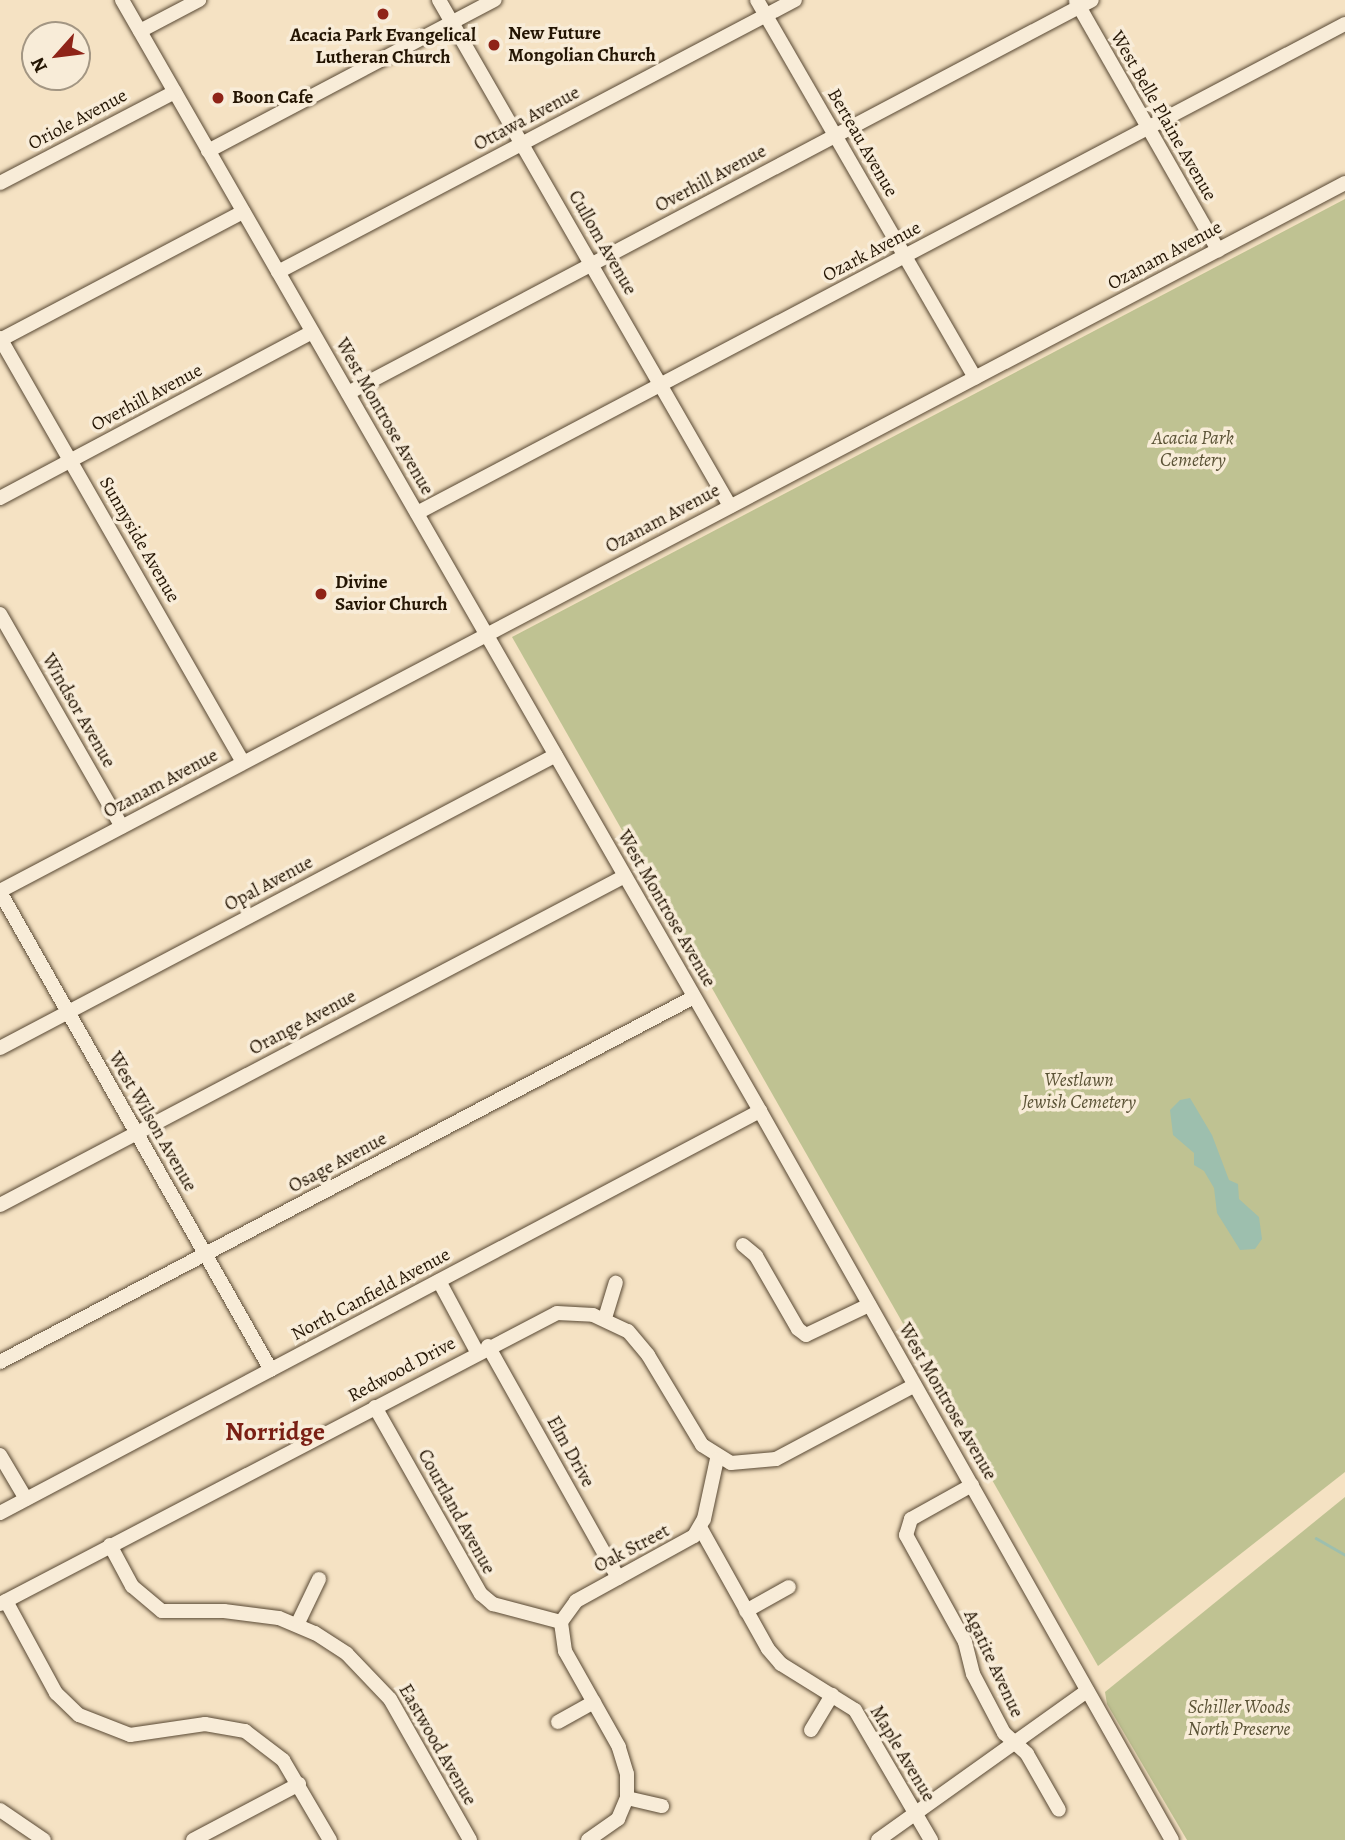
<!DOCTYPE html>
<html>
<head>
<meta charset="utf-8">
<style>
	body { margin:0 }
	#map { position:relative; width:1345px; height:1840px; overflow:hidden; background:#f5e2c3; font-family:Alegreya,serif }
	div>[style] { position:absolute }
	.green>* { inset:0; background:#bfc292 }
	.water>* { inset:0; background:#9dbfae }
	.stream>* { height:2.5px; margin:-1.25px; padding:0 1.25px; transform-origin:1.25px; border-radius:1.25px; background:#9dbfae }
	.roads { filter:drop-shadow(0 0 2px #584833) drop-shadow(0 0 2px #584833) }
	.minor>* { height:14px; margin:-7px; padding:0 7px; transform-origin:7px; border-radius:7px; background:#f8ecd8 }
	.dots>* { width:19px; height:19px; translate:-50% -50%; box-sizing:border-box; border:4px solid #f8ecd8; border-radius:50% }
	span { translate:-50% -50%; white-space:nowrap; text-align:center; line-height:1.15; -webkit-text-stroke:7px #f8ecd8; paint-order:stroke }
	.poi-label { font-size:19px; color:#241503; font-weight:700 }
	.left { translate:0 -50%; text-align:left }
	.street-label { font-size:19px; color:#241503 }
	.park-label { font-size:19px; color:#5a5235; font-style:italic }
	.district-label { font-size:26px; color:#7a1f14; font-weight:700 }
	.north { position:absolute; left:21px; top:21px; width:70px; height:70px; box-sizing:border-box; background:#f8ecd8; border:2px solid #a39683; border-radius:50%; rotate:242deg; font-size:19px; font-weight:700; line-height:28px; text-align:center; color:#241503 }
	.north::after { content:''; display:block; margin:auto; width:24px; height:32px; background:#8f2418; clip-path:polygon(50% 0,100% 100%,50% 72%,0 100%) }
</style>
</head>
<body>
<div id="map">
	<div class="green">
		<div style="clip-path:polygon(1345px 199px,1345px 1472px,1098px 1666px,512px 637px)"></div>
		<div style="clip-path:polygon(1345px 1497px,1345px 1840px,1187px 1840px,1107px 1704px,1105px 1692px)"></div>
	</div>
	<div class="water">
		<div style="clip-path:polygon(1190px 1098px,1212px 1135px,1229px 1180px,1238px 1184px,1239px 1199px,1259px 1217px,1262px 1239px,1255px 1249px,1240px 1250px,1237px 1245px,1217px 1213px,1214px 1188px,1204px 1171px,1194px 1165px,1194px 1153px,1173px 1135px,1170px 1110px,1180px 1100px)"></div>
	</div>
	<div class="stream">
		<div style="left:1316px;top:1538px;width:34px;rotate:30deg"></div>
	</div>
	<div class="roads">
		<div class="minor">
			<div style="left:122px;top:0;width:1281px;rotate:60.13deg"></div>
			<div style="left:760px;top:1111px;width:837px;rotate:60.53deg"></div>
			<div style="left:439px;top:0;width:584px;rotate:60.1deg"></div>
			<div style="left:757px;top:0;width:436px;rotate:60deg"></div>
			<div style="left:1076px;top:1px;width:287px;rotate:60.3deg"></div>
			<div style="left:140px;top:31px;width:67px;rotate:-27.7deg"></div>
			<div style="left:208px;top:151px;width:324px;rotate:-27.8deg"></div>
			<div style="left:0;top:183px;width:197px;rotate:-27.5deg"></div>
			<div style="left:278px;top:272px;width:584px;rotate:-27.75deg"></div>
			<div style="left:0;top:338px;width:489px;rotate:60.2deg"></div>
			<div style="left:0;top:340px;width:275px;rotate:-27.8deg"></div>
			<div style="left:348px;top:393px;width:841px;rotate:-27.84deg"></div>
			<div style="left:0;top:498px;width:353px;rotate:-28deg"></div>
			<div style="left:417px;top:513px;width:1049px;rotate:-27.79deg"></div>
			<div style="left:0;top:614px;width:245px;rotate:60.2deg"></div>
			<div style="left:0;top:891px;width:1520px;rotate:-27.76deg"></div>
			<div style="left:0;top:892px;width:549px;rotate:60.45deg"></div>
			<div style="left:0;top:1048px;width:628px;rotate:-27.79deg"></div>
			<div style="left:0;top:1205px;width:706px;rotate:-27.76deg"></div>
			<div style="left:743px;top:1245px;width:17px;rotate:40deg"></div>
			<div style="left:756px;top:1256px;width:84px;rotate:60.1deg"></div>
			<div style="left:798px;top:1329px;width:10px;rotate:37deg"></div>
			<div style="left:806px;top:1335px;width:70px;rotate:-25.5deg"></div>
			<div style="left:439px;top:1281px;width:81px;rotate:61.8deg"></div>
			<div style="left:605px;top:1318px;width:37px;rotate:-73deg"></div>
			<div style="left:488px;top:1346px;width:266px;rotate:60.7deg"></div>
			<div style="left:0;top:1362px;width:784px;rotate:-27.74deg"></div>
			<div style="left:375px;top:1407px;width:215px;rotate:60.5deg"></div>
			<div style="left:481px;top:1594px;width:16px;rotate:40deg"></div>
			<div style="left:493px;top:1604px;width:70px;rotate:14.8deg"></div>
			<div style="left:0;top:1455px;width:51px;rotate:59.4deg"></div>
			<div style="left:972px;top:1485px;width:70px;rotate:150.9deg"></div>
			<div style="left:911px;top:1519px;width:17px;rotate:107deg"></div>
			<div style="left:906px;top:1535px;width:122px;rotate:61.1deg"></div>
			<div style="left:965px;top:1642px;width:33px;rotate:76deg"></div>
			<div style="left:973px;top:1674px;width:67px;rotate:62.3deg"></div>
			<div style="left:1004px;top:1733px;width:31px;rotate:42deg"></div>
			<div style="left:1027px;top:1754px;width:64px;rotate:60.3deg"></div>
			<div style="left:0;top:1513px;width:860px;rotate:-27.88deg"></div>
			<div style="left:701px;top:1529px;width:137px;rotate:60.8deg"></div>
			<div style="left:768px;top:1649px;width:20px;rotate:49deg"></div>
			<div style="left:781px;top:1664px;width:87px;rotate:31.9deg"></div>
			<div style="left:855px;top:1710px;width:151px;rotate:59.7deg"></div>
			<div style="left:110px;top:1545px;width:47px;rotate:61.8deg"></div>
			<div style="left:132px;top:1586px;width:39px;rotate:40deg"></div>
			<div style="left:162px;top:1611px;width:62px"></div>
			<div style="left:224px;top:1611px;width:55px;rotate:7.3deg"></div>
			<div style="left:279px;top:1618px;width:39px;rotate:23deg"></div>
			<div style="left:315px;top:1633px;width:38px;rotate:33deg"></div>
			<div style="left:347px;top:1654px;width:62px;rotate:46.3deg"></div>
			<div style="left:390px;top:1699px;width:162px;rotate:60.4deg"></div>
			<div style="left:6px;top:1601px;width:105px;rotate:61.5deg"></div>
			<div style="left:56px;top:1693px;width:32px;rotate:44deg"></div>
			<div style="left:79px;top:1715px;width:55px;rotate:21.4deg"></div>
			<div style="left:130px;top:1735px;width:76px;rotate:-8.3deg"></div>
			<div style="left:205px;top:1724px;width:41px;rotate:9.9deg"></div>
			<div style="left:245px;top:1731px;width:48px;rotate:37.3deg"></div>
			<div style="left:283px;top:1760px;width:93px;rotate:59.6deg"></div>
			<div style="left:0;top:1604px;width:628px;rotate:-27.58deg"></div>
			<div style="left:557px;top:1313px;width:36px;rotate:3deg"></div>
			<div style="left:593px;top:1315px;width:38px;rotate:25deg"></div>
			<div style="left:628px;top:1331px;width:31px;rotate:50deg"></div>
			<div style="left:648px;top:1355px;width:105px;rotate:59deg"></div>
			<div style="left:702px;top:1445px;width:34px;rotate:32deg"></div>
			<div style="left:731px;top:1463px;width:45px;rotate:-5.1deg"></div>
			<div style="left:776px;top:1459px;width:157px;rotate:-28deg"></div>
			<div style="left:746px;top:1611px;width:49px;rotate:-29.2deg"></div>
			<div style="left:297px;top:1625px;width:51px;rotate:-64.4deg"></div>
			<div style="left:558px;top:1722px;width:41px;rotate:-29.1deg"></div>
			<div style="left:811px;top:1730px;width:41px;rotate:-59deg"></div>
			<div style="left:627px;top:1798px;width:36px;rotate:13deg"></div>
			<div style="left:0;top:1810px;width:53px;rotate:34.3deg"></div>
			<div style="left:193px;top:1840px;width:120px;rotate:-27.8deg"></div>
			<div style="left:588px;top:1840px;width:37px;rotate:-35deg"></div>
			<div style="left:618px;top:1819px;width:23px;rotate:-67deg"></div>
			<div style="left:627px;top:1798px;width:24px;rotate:-90deg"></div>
			<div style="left:627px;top:1774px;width:28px;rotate:-107deg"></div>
			<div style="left:619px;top:1747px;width:110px;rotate:-119.4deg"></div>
			<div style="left:565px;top:1651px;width:29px;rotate:-98deg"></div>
			<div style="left:561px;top:1622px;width:26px;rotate:-54deg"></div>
			<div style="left:576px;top:1601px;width:135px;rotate:-28.8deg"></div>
			<div style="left:694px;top:1536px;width:20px;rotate:-60deg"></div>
			<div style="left:704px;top:1519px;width:61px;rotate:-77.8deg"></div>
			<div style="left:878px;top:1840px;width:257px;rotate:-35.5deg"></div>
		</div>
	</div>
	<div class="dots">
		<div style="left:383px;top:14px;background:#8f2418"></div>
		<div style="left:494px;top:45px;background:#8f2418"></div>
		<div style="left:218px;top:98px;background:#8f2418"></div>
		<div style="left:321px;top:594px;background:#8f2418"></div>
	</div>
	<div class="poi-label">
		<span class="left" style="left:508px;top:45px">New Future<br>Mongolian Church</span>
		<span style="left:383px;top:47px">Acacia Park Evangelical<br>Lutheran Church</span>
		<span class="left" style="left:232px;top:98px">Boon Cafe</span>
		<span class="left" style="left:335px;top:594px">Divine<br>Savior Church</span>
	</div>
	<div class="street-label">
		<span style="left:1163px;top:116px;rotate:60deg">West Belle Plaine Avenue</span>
		<span style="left:527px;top:119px;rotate:-28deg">Ottawa Avenue</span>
		<span style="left:78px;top:120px;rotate:-28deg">Oriole Avenue</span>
		<span style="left:862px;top:143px;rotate:60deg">Berteau Avenue</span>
		<span style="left:711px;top:179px;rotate:-28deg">Overhill Avenue</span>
		<span style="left:602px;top:243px;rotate:60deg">Cullom Avenue</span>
		<span style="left:872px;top:252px;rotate:-28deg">Ozark Avenue</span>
		<span style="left:1165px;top:256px;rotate:-28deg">Ozanam Avenue</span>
		<span style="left:147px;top:398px;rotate:-28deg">Overhill Avenue</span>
		<span style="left:384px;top:417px;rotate:60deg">West Montrose Avenue</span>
		<span style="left:663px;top:519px;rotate:-28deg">Ozanam Avenue</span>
		<span style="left:139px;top:540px;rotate:60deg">Sunnyside Avenue</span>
		<span style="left:78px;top:711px;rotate:60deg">Windsor Avenue</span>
		<span style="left:161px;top:784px;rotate:-28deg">Ozanam Avenue</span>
		<span style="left:269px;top:884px;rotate:-28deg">Opal Avenue</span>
		<span style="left:666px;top:909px;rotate:60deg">West Montrose Avenue</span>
		<span style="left:303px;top:1023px;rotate:-28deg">Orange Avenue</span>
		<span style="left:152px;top:1122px;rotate:60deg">West Wilson Avenue</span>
		<span style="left:338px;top:1163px;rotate:-28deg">Osage Avenue</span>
		<span style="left:371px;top:1295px;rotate:-28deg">North Canfield Avenue</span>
		<span style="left:402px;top:1370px;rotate:-28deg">Redwood Drive</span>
		<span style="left:947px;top:1402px;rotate:60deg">West Montrose Avenue</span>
		<span style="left:570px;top:1452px;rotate:61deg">Elm Drive</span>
		<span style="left:456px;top:1512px;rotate:61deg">Courtland Avenue</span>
		<span style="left:632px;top:1549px;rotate:-28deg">Oak Street</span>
		<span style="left:993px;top:1664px;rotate:65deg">Agatite Avenue</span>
		<span style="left:437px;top:1745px;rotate:60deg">Eastwood Avenue</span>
		<span style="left:902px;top:1754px;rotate:59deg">Maple Avenue</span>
	</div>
	<div class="park-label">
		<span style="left:1193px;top:450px">Acacia Park<br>Cemetery</span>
		<span style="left:1079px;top:1092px">Westlawn<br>Jewish Cemetery</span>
		<span style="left:1239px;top:1719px">Schiller Woods<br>North Preserve</span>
	</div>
	<div class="district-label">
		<span style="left:275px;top:1432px">Norridge</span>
	</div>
	<div class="north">N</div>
</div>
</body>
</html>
